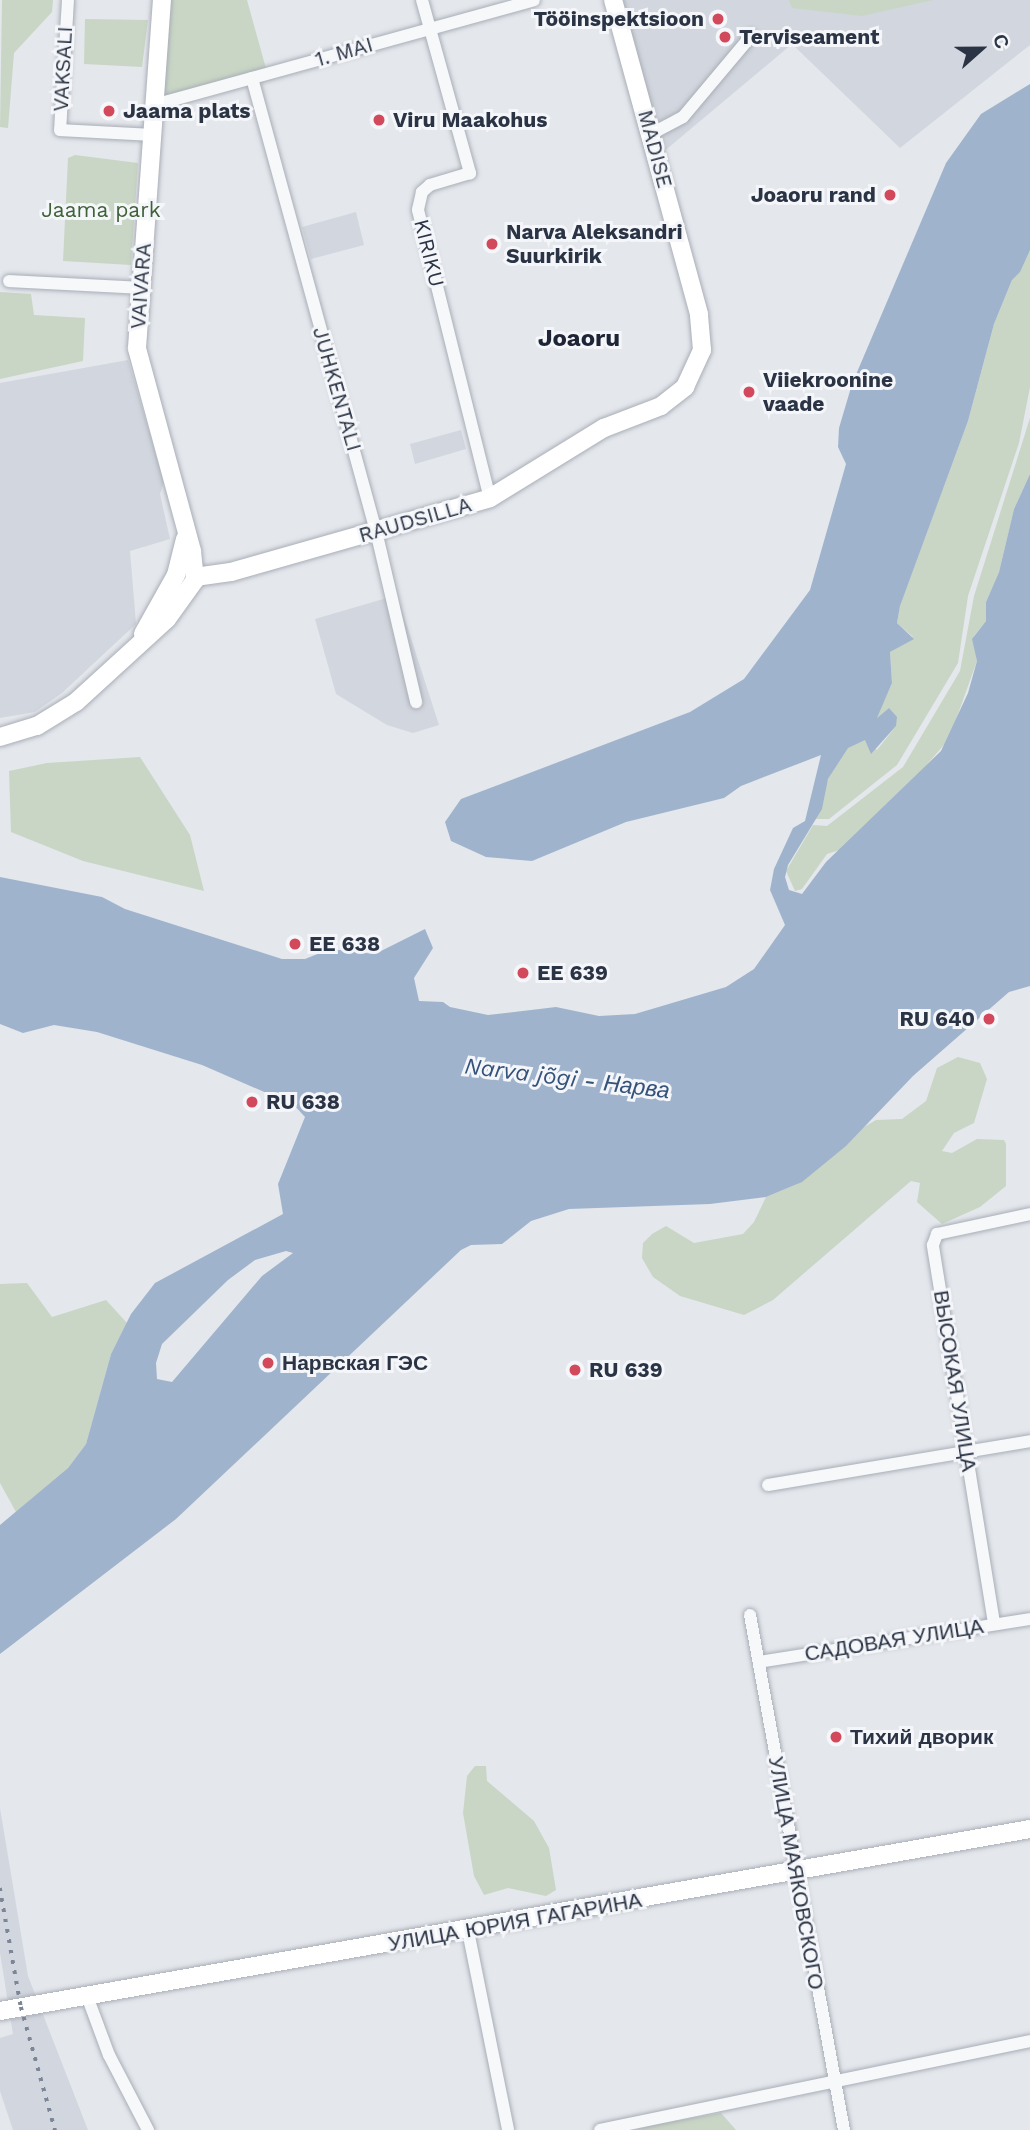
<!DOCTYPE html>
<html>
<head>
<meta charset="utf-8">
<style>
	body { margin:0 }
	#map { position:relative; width:1030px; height:2130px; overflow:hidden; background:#e4e7ec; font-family:"Work Sans",sans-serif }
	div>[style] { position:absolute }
	.built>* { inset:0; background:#d2d6de }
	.green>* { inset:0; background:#c9d6c5 }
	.water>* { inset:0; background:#9fb4cc }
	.roads { filter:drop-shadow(0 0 2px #a9aeb7) drop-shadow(0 0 2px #a9aeb7) }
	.street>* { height:12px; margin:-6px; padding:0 6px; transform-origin:6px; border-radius:6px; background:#f7f8fa }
	.secondary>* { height:18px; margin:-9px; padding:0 9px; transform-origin:9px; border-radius:9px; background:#fff }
	.rail>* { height:3.5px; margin-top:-1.75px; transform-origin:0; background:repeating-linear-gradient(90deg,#7d8696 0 3.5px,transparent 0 10.5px) }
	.dots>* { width:19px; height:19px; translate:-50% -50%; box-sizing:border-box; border:4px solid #f4f6f9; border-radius:50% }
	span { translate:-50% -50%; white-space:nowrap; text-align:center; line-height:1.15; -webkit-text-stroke:6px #f4f6f9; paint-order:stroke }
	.poi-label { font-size:21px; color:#2b3445; font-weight:700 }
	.right { translate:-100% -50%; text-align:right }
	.left { translate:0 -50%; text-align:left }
	.street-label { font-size:21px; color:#2b3445 }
	.park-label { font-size:21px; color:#3f6138 }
	.water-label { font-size:23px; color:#34527a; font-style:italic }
	.quarter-label { font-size:24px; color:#1d2536; font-weight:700 }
	.north { position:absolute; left:946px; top:14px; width:70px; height:70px; -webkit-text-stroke:5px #f4f6f9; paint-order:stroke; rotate:69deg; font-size:19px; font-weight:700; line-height:28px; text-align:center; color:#2b3445 }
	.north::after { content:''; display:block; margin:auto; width:24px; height:32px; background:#2b3445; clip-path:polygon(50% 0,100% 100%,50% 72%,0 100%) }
</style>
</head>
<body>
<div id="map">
	<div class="built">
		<div style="clip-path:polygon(620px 0,1030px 0,1030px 45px,900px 148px,792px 44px,662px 153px)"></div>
		<div style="clip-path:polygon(356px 212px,364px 245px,311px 259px,302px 227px)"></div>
		<div style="clip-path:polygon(128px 360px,164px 482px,160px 494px,170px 539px,130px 551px,136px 624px,62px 693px,35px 712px,0 718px,0 383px)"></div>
		<div style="clip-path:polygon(461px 430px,466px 449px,415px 464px,410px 444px)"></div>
		<div style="clip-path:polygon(397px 595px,439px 725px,413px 733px,387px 725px,336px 694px,315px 619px)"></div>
		<div style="clip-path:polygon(0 1808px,28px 1976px,88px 2130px,13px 2130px,0 2091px,0 2038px,13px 2034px,0 1953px)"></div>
	</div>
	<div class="green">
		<div style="clip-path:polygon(2px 0,53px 0,52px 12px,14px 53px,8px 128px,0 127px)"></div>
		<div style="clip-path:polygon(166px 0,247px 0,267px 72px,158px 101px)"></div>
		<div style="clip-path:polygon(789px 0,933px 0,862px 16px,792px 8px)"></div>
		<div style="clip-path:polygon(85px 19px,148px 20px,142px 67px,84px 64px)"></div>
		<div style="clip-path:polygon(75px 155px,138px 163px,131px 265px,63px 261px,68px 158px)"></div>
		<div style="clip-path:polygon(1030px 250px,1030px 387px,1019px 443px,968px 596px,958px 663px,897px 765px,829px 819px,816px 819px,828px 779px,848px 747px,865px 739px,877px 750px,896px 726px,888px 709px,876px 719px,892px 683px,890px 652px,913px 637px,897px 623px,900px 605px,968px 421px,994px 324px,1012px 280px)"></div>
		<div style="clip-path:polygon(0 292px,31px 294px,34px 315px,85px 318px,83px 361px,0 379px)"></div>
		<div style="clip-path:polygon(1030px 418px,1030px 474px,1014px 509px,999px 572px,986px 602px,986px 621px,974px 636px,977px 661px,949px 739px,904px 791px,843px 849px,827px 854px,802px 889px,795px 891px,786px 871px,813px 825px,827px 826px,903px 767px,960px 671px,974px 596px)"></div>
		<div style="clip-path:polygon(140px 757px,190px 835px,204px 891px,83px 861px,11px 832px,9px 771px,47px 763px)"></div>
		<div style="clip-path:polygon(958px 1057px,980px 1063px,987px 1079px,974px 1123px,954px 1133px,942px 1151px,952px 1153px,977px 1139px,1004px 1140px,1006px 1144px,1006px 1186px,980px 1207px,942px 1224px,917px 1202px,920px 1183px,911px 1181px,773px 1300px,744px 1315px,680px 1296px,653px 1277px,642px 1258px,643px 1243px,652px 1234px,666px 1226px,694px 1243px,743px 1234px,754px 1222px,766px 1197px,797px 1184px,864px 1127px,876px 1120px,902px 1119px,926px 1101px,937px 1068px)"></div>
		<div style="clip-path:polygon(27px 1283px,52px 1317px,106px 1300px,127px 1323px,111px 1354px,86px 1444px,68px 1468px,16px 1512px,0 1483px,0 1284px)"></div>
		<div style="clip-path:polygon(475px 1766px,486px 1766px,487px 1781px,534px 1821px,549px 1848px,556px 1890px,546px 1896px,508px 1888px,484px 1895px,474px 1876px,463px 1813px,467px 1776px)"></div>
		<div style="clip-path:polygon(721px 2113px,736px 2130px,635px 2130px,658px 2124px)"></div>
	</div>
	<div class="water">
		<div style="clip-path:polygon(evenodd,1030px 84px,1030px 250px,1020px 272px,1012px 280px,994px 324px,968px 421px,900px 606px,897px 623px,914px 639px,890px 652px,892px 683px,877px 718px,889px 708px,897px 717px,896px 726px,871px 754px,865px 740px,848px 748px,828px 779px,822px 809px,788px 865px,785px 877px,789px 890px,802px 894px,826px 862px,941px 751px,968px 693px,977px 661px,972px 639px,986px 621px,986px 602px,999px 572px,1014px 509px,1030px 474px,1030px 986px,1009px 992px,913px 1076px,846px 1146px,802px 1182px,766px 1197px,710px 1204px,569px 1209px,531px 1221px,502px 1244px,471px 1245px,461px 1250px,176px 1519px,0 1654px,0 1525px,68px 1468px,86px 1444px,111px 1354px,131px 1314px,155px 1283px,283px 1214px,278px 1184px,305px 1117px,294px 1105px,202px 1065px,97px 1032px,54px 1025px,23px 1033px,0 1024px,0 877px,102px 897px,125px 909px,282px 959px,305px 959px,330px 949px,375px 954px,425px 929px,433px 948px,414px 978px,419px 1001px,443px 1002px,450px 1007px,488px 1015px,556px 1007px,599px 1016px,635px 1014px,726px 987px,754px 969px,785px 925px,770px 890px,774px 869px,793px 828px,805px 821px,821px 755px,741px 786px,724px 798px,626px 822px,532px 861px,486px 857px,451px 841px,445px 822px,461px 799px,690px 712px,744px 679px,810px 590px,846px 464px,838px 447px,839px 428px,852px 384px,946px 163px,981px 114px,1030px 84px,286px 1251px,293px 1253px,262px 1276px,172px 1382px,157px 1379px,156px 1363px,162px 1344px,228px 1280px,255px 1260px,286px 1251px)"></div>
	</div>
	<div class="roads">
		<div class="street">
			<div style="left:68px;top:0;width:130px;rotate:93.5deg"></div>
			<div style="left:60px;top:130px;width:92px;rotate:3.1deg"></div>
			<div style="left:422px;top:0;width:180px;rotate:74.5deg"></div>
			<div style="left:470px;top:173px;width:42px;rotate:163.3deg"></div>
			<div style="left:430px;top:185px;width:11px;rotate:139deg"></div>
			<div style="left:422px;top:192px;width:18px;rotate:103deg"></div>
			<div style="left:418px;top:210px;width:297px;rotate:76deg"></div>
			<div style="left:252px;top:78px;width:470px;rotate:74.7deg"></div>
			<div style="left:376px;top:531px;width:176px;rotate:76.8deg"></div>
			<div style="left:154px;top:105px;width:394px;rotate:-15.4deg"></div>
			<div style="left:651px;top:134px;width:36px;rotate:-28deg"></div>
			<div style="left:683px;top:117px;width:106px;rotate:-50deg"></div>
			<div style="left:9px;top:281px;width:133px;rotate:3deg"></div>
			<div style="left:768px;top:1485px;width:266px;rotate:-9.5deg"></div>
			<div style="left:750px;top:1615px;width:524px;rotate:79.66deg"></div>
			<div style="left:994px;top:1623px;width:383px;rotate:-99.2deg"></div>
			<div style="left:933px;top:1245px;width:12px;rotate:-70deg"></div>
			<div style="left:937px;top:1234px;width:95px;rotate:-12.1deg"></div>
			<div style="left:759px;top:1662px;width:274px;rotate:-9deg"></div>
			<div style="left:468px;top:1931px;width:203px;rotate:78.6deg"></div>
			<div style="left:87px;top:1996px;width:63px;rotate:69.6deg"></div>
			<div style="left:109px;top:2055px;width:85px;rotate:62.5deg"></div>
			<div style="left:600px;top:2130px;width:439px;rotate:-11.7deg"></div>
		</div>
		<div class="secondary">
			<div style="left:195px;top:577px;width:36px;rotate:-8deg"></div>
			<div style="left:231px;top:572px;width:269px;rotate:-15.9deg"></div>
			<div style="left:490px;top:498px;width:134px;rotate:-31.6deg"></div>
			<div style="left:604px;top:428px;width:61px;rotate:-21.1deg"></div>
			<div style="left:661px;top:406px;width:31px;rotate:-38deg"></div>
			<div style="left:685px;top:387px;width:41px;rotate:-65.3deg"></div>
			<div style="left:702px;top:350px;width:36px;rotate:-95deg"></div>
			<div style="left:699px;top:314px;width:326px;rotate:-105.3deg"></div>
			<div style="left:143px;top:634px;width:68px;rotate:-60.8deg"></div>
			<div style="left:176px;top:575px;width:37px;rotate:-76deg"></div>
			<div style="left:0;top:737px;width:39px;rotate:-17deg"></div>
			<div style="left:37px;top:726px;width:46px;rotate:-31.6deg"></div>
			<div style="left:76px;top:702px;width:123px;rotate:-42.4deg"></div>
			<div style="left:167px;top:619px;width:48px;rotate:-54.3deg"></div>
			<div style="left:195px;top:580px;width:29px;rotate:-96deg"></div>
			<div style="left:192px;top:551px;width:210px;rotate:-105.2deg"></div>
			<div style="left:137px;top:348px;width:349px;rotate:-85.9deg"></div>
			<div style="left:0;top:2011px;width:1046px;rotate:-10.02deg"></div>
		</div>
	</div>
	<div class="rail">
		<div style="left:0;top:1888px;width:121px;rotate:80deg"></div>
		<div style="left:21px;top:2007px;width:128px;rotate:74.5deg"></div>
	</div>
	<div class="dots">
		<div style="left:718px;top:19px;background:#d1495b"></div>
		<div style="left:725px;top:37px;background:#d1495b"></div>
		<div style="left:109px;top:111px;background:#d1495b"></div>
		<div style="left:379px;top:120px;background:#d1495b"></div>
		<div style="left:890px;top:195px;background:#d1495b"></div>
		<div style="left:492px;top:244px;background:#d1495b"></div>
		<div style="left:749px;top:392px;background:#d1495b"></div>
		<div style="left:295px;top:944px;background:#d1495b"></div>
		<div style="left:523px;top:973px;background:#d1495b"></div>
		<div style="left:989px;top:1019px;background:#d1495b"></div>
		<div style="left:252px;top:1102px;background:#d1495b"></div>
		<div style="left:268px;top:1363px;background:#d1495b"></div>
		<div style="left:575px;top:1370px;background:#d1495b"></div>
		<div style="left:836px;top:1737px;background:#d1495b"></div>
	</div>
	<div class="poi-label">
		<span class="right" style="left:704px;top:19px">Tööinspektsioon</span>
		<span class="left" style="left:739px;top:37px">Terviseament</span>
		<span class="left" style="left:123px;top:111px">Jaama plats</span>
		<span class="left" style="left:393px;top:120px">Viru Maakohus</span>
		<span class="right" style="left:876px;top:195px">Joaoru rand</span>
		<span class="left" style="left:506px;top:244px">Narva Aleksandri<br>Suurkirik</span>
		<span class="left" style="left:763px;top:392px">Viiekroonine<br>vaade</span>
		<span class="left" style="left:309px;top:944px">EE 638</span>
		<span class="left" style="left:537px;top:973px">EE 639</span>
		<span class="right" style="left:975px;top:1019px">RU 640</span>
		<span class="left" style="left:266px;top:1102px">RU 638</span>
		<span class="left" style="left:282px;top:1363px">Нарвская ГЭС</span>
		<span class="left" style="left:589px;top:1370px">RU 639</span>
		<span class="left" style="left:850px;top:1737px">Тихий дворик</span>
	</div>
	<div class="street-label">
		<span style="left:344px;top:52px;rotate:-16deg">1. MAI</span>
		<span style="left:63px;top:69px;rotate:-87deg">VAKSALI</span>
		<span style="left:655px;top:149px;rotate:75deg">MADISE</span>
		<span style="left:429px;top:253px;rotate:76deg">KIRIKU</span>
		<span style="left:141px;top:286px;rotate:-86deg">VAIVARA</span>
		<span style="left:337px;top:389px;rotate:74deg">JUHKENTALI</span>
		<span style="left:415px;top:520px;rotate:-16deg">RAUDSILLA</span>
		<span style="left:955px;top:1381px;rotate:81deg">ВЫСОКАЯ УЛИЦА</span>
		<span style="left:894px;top:1640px;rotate:-9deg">САДОВАЯ УЛИЦА</span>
		<span style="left:796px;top:1873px;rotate:80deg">УЛИЦА МАЯКОВСКОГО</span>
		<span style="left:515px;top:1922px;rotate:-10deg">УЛИЦА ЮРИЯ ГАГАРИНА</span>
	</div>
	<div class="park-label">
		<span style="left:101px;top:210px">Jaama park</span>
	</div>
	<div class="water-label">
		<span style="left:567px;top:1079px;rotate:7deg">Narva jõgi - Нарва</span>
	</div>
	<div class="quarter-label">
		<span style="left:579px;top:339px">Joaoru</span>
	</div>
	<div class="north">С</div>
</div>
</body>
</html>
